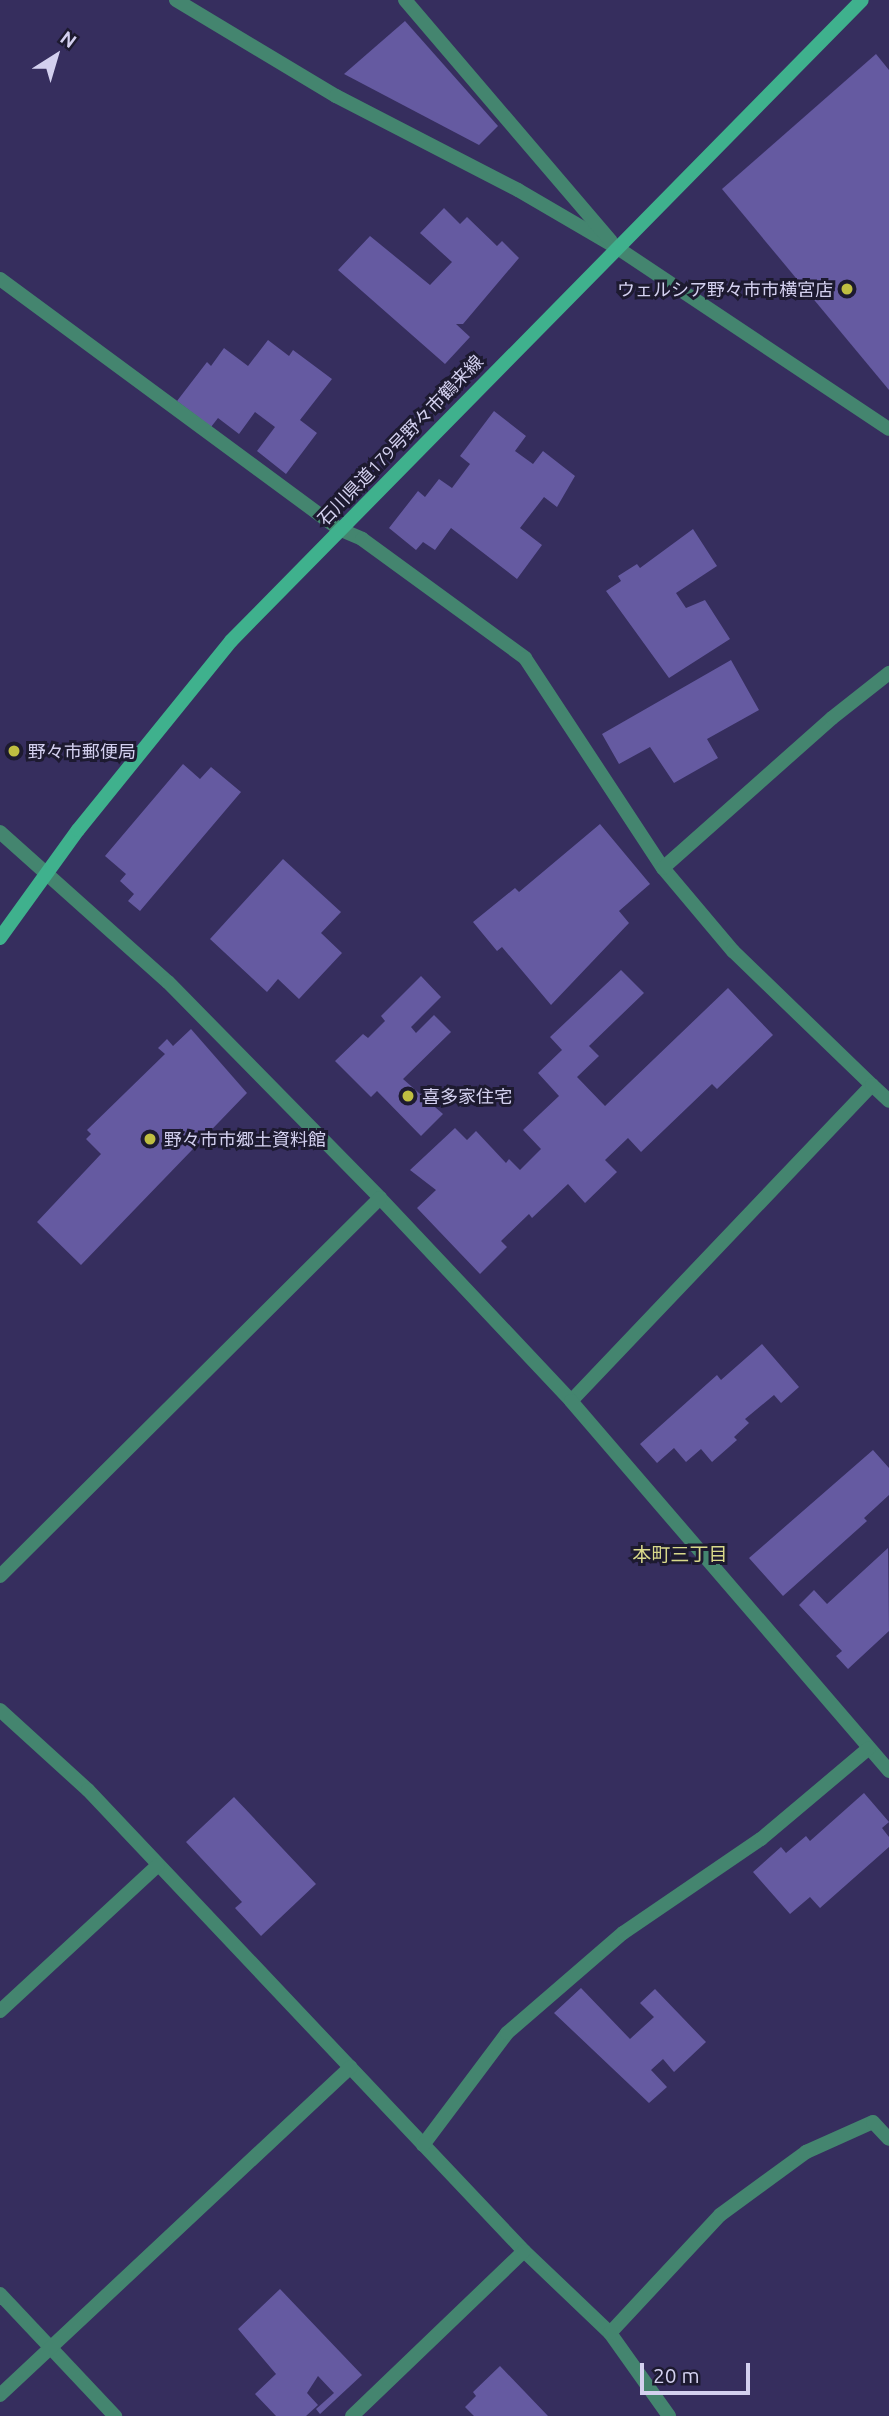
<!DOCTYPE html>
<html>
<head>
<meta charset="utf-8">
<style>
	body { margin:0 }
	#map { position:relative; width:889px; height:2416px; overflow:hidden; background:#362e5e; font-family:Ubuntu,"Noto Sans JP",sans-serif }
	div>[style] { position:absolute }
	.building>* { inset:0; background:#655aa1 }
	.minor>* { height:14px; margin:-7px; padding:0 7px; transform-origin:7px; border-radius:7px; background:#44856f }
	.secondary>* { height:14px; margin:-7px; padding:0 7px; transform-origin:7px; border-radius:7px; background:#3fb18d }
	.dots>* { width:19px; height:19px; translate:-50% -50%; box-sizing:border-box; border:4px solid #1d1a30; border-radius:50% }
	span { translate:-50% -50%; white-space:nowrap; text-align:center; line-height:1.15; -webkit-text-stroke:6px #1d1a30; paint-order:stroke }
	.poi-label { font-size:18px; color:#d3d0ef }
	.right { translate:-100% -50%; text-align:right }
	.left { translate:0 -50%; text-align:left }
	.street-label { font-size:18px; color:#d3d0ef }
	.neighbourhood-label { font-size:19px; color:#d9d98b }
	.north { position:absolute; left:21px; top:21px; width:70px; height:70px; -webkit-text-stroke:5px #1d1a30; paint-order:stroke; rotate:37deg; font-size:19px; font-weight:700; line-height:28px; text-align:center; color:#d3d0ef }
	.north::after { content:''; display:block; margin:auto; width:24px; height:32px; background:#d3d0ef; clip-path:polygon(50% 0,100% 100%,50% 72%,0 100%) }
	.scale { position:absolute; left:640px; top:2363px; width:110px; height:32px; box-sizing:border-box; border:4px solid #d3d0ef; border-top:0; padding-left:9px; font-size:21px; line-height:24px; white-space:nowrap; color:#d3d0ef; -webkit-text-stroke:5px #1d1a30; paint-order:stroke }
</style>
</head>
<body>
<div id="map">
	<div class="building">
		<div style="clip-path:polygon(405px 21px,498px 126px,479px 145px,344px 74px)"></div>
		<div style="clip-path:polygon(876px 54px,889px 70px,889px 390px,722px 189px)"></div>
		<div style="clip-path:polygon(444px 208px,460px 224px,467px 217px,497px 246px,502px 241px,519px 258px,463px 324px,456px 324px,470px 337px,445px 364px,338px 270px,370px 236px,430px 285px,452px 262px,420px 233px)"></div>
		<div style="clip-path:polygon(268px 340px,289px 356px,293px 350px,332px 379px,300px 420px,317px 433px,286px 474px,257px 451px,275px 427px,255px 412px,239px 434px,218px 418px,211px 427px,177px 401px,207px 362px,211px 366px,224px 348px,248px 366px)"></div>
		<div style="clip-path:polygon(494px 411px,526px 436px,515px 451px,533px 464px,543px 451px,575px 476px,557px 507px,544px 497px,520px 528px,542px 545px,517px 579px,451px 528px,435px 550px,423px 542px,416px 550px,389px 528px,418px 491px,425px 497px,439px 479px,452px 488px,470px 464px,460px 456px)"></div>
		<div style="clip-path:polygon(693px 529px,717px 566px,676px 593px,686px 608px,705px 600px,730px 639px,669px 678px,606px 591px,621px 581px,618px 576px,637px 564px,640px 568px)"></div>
		<div style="clip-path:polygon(731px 660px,759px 710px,707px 739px,718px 758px,674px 783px,650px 747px,619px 764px,602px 734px)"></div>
		<div style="clip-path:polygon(183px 764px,200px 779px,211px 767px,241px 792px,140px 911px,128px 901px,134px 894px,120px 881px,126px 874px,105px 856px)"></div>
		<div style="clip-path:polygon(600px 824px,650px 884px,619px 911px,629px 923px,551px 1005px,502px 947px,497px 951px,473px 922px,515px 888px,519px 892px)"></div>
		<div style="clip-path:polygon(283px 859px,341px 912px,321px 933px,342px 953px,299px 999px,278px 979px,267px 992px,210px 939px)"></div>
		<div style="clip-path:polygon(621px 970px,644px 993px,589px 1046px,599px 1056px,577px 1077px,605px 1106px,728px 988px,773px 1035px,717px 1089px,712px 1084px,641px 1152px,628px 1138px,605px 1160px,617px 1172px,585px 1203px,568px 1184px,532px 1218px,529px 1214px,501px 1241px,507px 1247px,480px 1274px,417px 1208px,436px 1190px,410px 1170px,455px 1128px,467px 1140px,476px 1131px,506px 1163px,509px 1159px,520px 1170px,541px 1149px,523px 1130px,559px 1096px,538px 1073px,562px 1050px,550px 1037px)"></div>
		<div style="clip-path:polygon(421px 976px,441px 997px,411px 1027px,416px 1033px,434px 1015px,451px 1032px,403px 1079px,443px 1114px,421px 1136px,377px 1091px,371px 1097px,335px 1061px,363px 1034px,368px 1038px,385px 1021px,381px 1016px)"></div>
		<div style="clip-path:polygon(191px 1029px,247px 1093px,81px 1265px,37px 1222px,101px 1154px,86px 1139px,91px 1134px,87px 1130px,165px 1054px,158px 1048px,167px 1039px,173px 1046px)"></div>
		<div style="clip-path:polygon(762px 1344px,799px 1387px,781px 1403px,774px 1395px,745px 1419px,749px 1423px,734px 1437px,737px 1440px,712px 1462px,701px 1449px,686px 1462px,674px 1448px,657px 1463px,640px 1444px,717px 1375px,721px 1380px)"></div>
		<div style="clip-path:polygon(873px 1450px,889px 1468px,889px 1495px,864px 1518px,867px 1521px,783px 1596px,749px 1558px)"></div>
		<div style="clip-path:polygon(888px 1548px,889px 1631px,848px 1669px,836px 1656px,842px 1651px,799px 1605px,814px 1590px,827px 1604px)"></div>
		<div style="clip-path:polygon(864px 1793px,889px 1822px,882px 1828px,889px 1837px,889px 1847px,820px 1908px,810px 1897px,790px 1914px,753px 1872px,781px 1847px,786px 1853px,806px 1836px,810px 1841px)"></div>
		<div style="clip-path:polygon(234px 1797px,316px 1884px,261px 1936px,235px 1908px,242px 1902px,186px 1842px)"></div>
		<div style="clip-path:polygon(581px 1988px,630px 2039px,654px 2017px,640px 2003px,655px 1989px,706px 2042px,674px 2072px,663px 2059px,651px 2070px,667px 2087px,649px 2103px,554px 2013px)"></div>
		<div style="clip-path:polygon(280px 2289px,362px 2375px,320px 2414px,316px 2409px,334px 2393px,318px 2376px,307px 2393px,318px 2405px,306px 2416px,276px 2416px,255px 2394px,276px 2374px,238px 2329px)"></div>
		<div style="clip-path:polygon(500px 2366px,548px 2416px,474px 2416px,465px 2407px,476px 2396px,473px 2392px)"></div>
	</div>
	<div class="minor">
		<div style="left:176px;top:0;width:187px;rotate:31deg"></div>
		<div style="left:336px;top:96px;width:205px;rotate:27.3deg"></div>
		<div style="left:518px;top:190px;width:117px;rotate:30.3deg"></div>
		<div style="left:619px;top:249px;width:324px;rotate:33.7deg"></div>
		<div style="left:405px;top:0;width:317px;rotate:49.5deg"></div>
		<div style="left:0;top:279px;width:421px;rotate:36.4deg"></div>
		<div style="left:339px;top:529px;width:25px;rotate:23deg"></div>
		<div style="left:362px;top:539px;width:202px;rotate:36.1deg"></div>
		<div style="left:525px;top:658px;width:251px;rotate:56.7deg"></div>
		<div style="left:663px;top:868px;width:109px;rotate:49.9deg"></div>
		<div style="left:733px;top:951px;width:193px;rotate:44deg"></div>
		<div style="left:872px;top:1085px;width:436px;rotate:133.6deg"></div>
		<div style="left:0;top:832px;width:225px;rotate:41.8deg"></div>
		<div style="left:168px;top:982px;width:303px;rotate:45.5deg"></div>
		<div style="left:380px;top:1198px;width:279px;rotate:46.7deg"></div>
		<div style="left:571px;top:1401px;width:488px;rotate:49.3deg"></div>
		<div style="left:663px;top:868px;width:226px;rotate:-41.6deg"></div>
		<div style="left:832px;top:718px;width:73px;rotate:-38.3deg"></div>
		<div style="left:872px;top:1085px;width:23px;rotate:43deg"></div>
		<div style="left:0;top:1576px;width:536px;rotate:-44.85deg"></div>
		<div style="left:0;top:1710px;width:119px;rotate:42.3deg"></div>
		<div style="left:88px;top:1790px;width:635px;rotate:46.6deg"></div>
		<div style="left:524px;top:2251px;width:119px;rotate:43.6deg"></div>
		<div style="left:610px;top:2333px;width:102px;rotate:54.6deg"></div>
		<div style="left:0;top:2011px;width:215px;rotate:-42.7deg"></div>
		<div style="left:423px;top:2145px;width:140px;rotate:-53.1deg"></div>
		<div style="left:507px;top:2033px;width:153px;rotate:-40.8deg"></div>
		<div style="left:623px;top:1933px;width:167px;rotate:-34.3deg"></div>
		<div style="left:761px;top:1839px;width:141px;rotate:-40.1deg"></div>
		<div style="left:0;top:2294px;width:168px;rotate:46.7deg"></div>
		<div style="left:610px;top:2333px;width:161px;rotate:-47deg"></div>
		<div style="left:720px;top:2215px;width:107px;rotate:-36.2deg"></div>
		<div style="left:806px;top:2152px;width:73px;rotate:-24.1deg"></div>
		<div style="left:873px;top:2122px;width:23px;rotate:47deg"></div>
		<div style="left:0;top:2395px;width:480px;rotate:-43.1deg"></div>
		<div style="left:352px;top:2416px;width:238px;rotate:-43.8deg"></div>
	</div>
	<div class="secondary">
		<div style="left:0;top:938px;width:133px;rotate:-54.2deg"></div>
		<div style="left:78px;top:830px;width:243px;rotate:-51deg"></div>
		<div style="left:231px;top:641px;width:899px;rotate:-45.45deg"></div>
	</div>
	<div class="dots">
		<div style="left:847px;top:289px;background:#bfbe41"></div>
		<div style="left:14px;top:751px;background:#bfbe41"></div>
		<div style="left:408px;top:1096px;background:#bfbe41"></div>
		<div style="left:150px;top:1139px;background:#bfbe41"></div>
	</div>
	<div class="poi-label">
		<span class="right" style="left:833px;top:289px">ウェルシア野々市市横宮店</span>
		<span class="left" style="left:28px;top:751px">野々市郵便局</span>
		<span class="left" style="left:422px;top:1096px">喜多家住宅</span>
		<span class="left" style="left:164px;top:1139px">野々市市郷土資料館</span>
	</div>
	<div class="street-label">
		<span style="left:400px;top:440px;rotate:-46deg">石川県道179号野々市鶴来線</span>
	</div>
	<div class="neighbourhood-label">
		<span style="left:680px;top:1555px">本町三丁目</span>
	</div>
	<div class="north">N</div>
	<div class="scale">20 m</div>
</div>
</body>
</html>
